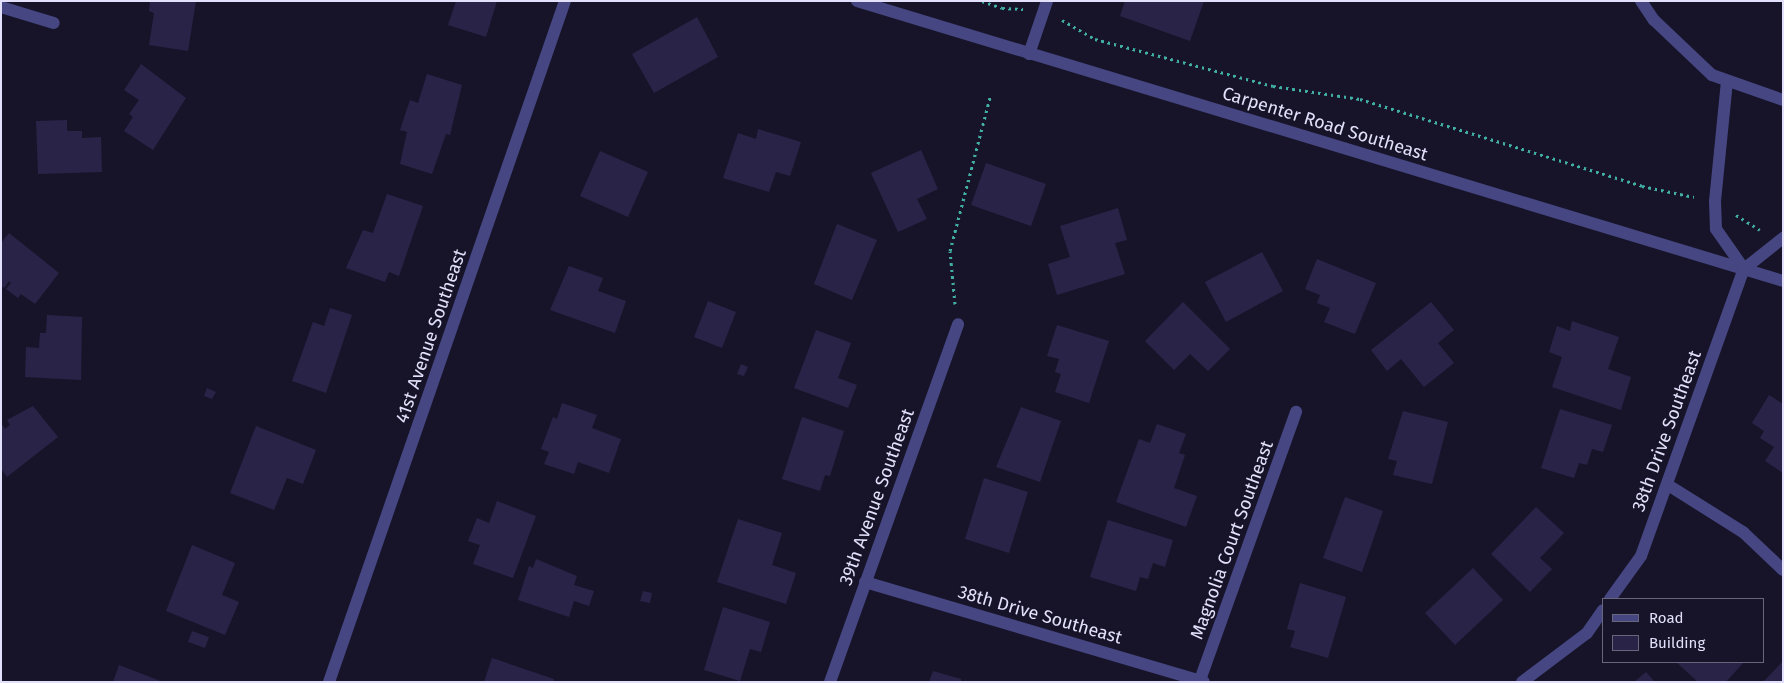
<!DOCTYPE html>
<html>
<head>
<meta charset="utf-8">
<style>
	body { margin:0 }
	#map { position:relative; width:1784px; height:683px; overflow:hidden; background:#171429; font-family:"Fira Sans",sans-serif }
	div>[style] { position:absolute }
	.building>* { inset:0; background:#292348 }
	.path>* { height:3px; margin-top:-1.5px; transform-origin:0; background:repeating-linear-gradient(90deg,#41afa3 0 2.5px,transparent 0 6.5px) }
	.minor>* { height:12px; margin:-6px; padding:0 6px; transform-origin:6px; border-radius:6px; background:#454682 }
	span { translate:-50% -50%; white-space:nowrap; text-align:center; line-height:1.15; -webkit-text-stroke:4.5px #171429; paint-order:stroke }
	.street-label { font-size:18px; color:#e2e0fb }
	.frame { position:absolute; inset:0; border:2px solid #e2e0fb; pointer-events:none }
	.legend { position:absolute; left:1602px; top:598px; width:162px; height:65px; box-sizing:border-box; background:#171429; border:1px solid #68667d; margin:0; padding:6px 9px; list-style:none; font-size:15px; color:#e2e0fb }
	.legend li { display:flex; align-items:center; gap:10px; height:25px }
	.legend b { width:25px; border:1px solid #68667d }
</style>
</head>
<body>
<div id="map">
	<div class="building">
		<div style="clip-path:polygon(150px 1px,196px 1px,188px 51px,149px 45px,154px 13px,149px 11px)"></div>
		<div style="clip-path:polygon(456px 1px,497px 1px,486px 37px,448px 25px)"></div>
		<div style="clip-path:polygon(1125px 1px,1204px 1px,1190px 41px,1120px 16px)"></div>
		<div style="clip-path:polygon(697px 17px,718px 57px,654px 93px,632px 54px)"></div>
		<div style="clip-path:polygon(141px 64px,186px 98px,153px 150px,124px 131px,133px 117px,129px 114px,139px 100px,124px 90px)"></div>
		<div style="clip-path:polygon(427px 74px,462px 85px,450px 135px,446px 134px,432px 174px,400px 164px,407px 132px,400px 130px,410px 100px,418px 103px)"></div>
		<div style="clip-path:polygon(67px 120px,67px 131px,82px 131px,82px 138px,101px 137px,102px 172px,38px 174px,36px 121px)"></div>
		<div style="clip-path:polygon(758px 129px,801px 142px,790px 176px,776px 172px,769px 192px,723px 178px,738px 133px,756px 139px)"></div>
		<div style="clip-path:polygon(921px 150px,938px 189px,917px 199px,927px 219px,898px 232px,871px 173px)"></div>
		<div style="clip-path:polygon(600px 151px,648px 172px,628px 217px,580px 196px)"></div>
		<div style="clip-path:polygon(986px 163px,1046px 184px,1031px 226px,971px 205px)"></div>
		<div style="clip-path:polygon(387px 194px,423px 206px,399px 276px,389px 272px,385px 282px,346px 268px,363px 230px,373px 233px)"></div>
		<div style="clip-path:polygon(1118px 208px,1127px 240px,1115px 243px,1125px 274px,1057px 295px,1048px 264px,1070px 257px,1060px 226px)"></div>
		<div style="clip-path:polygon(837px 224px,877px 240px,852px 300px,814px 284px)"></div>
		<div style="clip-path:polygon(9px 233px,59px 273px,35px 304px,21px 294px,18px 298px,6px 289px,11px 283px,9px 281px,4px 288px,1px 286px,1px 243px)"></div>
		<div style="clip-path:polygon(1262px 252px,1283px 291px,1226px 322px,1205px 282px)"></div>
		<div style="clip-path:polygon(1317px 259px,1376px 283px,1355px 334px,1324px 322px,1330px 308px,1317px 303px,1320px 295px,1305px 289px)"></div>
		<div style="clip-path:polygon(569px 266px,603px 278px,598px 291px,626px 301px,615px 333px,550px 310px)"></div>
		<div style="clip-path:polygon(708px 301px,736px 312px,722px 348px,694px 337px)"></div>
		<div style="clip-path:polygon(1183px 302px,1230px 349px,1208px 371px,1190px 354px,1174px 370px,1145px 341px)"></div>
		<div style="clip-path:polygon(1431px 302px,1454px 330px,1438px 343px,1454px 363px,1424px 387px,1401px 359px,1387px 371px,1371px 350px)"></div>
		<div style="clip-path:polygon(330px 308px,352px 315px,326px 393px,292px 381px,313px 322px,324px 326px)"></div>
		<div style="clip-path:polygon(47px 315px,82px 317px,81px 380px,25px 377px,26px 347px,39px 348px,40px 333px,46px 333px)"></div>
		<div style="clip-path:polygon(1572px 321px,1619px 337px,1608px 369px,1631px 377px,1621px 410px,1552px 387px,1562px 357px,1549px 352px,1557px 326px,1570px 331px)"></div>
		<div style="clip-path:polygon(1057px 325px,1109px 341px,1089px 403px,1055px 392px,1061px 374px,1055px 372px,1059px 359px,1047px 356px)"></div>
		<div style="clip-path:polygon(816px 330px,851px 343px,838px 378px,857px 385px,848px 408px,794px 388px)"></div>
		<div style="clip-path:polygon(741px 364px,748px 367px,744px 376px,737px 374px)"></div>
		<div style="clip-path:polygon(207px 388px,216px 392px,212px 399px,204px 396px)"></div>
		<div style="clip-path:polygon(1769px 395px,1783px 404px,1783px 473px,1765px 461px,1774px 447px,1760px 438px,1764px 431px,1752px 423px)"></div>
		<div style="clip-path:polygon(562px 403px,597px 415px,592px 428px,621px 439px,609px 473px,578px 462px,574px 474px,544px 464px,549px 452px,541px 449px,553px 417px,557px 419px)"></div>
		<div style="clip-path:polygon(33px 406px,58px 437px,7px 477px,1px 469px,1px 423px,5px 429px,10px 425px,7px 420px)"></div>
		<div style="clip-path:polygon(1021px 407px,1061px 421px,1040px 482px,996px 467px)"></div>
		<div style="clip-path:polygon(1560px 409px,1612px 425px,1603px 452px,1592px 449px,1587px 465px,1579px 463px,1574px 478px,1541px 468px)"></div>
		<div style="clip-path:polygon(1403px 411px,1448px 422px,1432px 484px,1393px 475px,1397px 461px,1388px 459px)"></div>
		<div style="clip-path:polygon(802px 417px,844px 431px,830px 476px,825px 475px,820px 491px,782px 479px)"></div>
		<div style="clip-path:polygon(1157px 424px,1186px 434px,1179px 453px,1185px 455px,1174px 488px,1197px 496px,1186px 527px,1116px 502px,1139px 439px,1150px 443px)"></div>
		<div style="clip-path:polygon(256px 426px,316px 450px,303px 484px,287px 478px,274px 510px,230px 493px)"></div>
		<div style="clip-path:polygon(984px 478px,1028px 492px,1009px 553px,965px 539px)"></div>
		<div style="clip-path:polygon(1345px 497px,1383px 511px,1362px 572px,1323px 558px)"></div>
		<div style="clip-path:polygon(497px 501px,536px 516px,513px 578px,473px 564px,480px 545px,468px 541px,477px 518px,489px 523px)"></div>
		<div style="clip-path:polygon(1536px 507px,1564px 533px,1540px 558px,1552px 569px,1530px 592px,1491px 554px)"></div>
		<div style="clip-path:polygon(738px 519px,782px 533px,772px 565px,796px 573px,786px 604px,717px 582px)"></div>
		<div style="clip-path:polygon(1108px 520px,1173px 540px,1165px 567px,1153px 563px,1148px 579px,1140px 577px,1136px 591px,1090px 577px)"></div>
		<div style="clip-path:polygon(192px 545px,235px 563px,222px 595px,239px 602px,225px 635px,166px 611px)"></div>
		<div style="clip-path:polygon(536px 559px,577px 576px,574px 585px,594px 591px,589px 606px,574px 601px,569px 617px,518px 600px,529px 566px,533px 568px)"></div>
		<div style="clip-path:polygon(1473px 568px,1503px 600px,1455px 645px,1425px 613px)"></div>
		<div style="clip-path:polygon(1300px 583px,1346px 597px,1328px 658px,1290px 647px,1295px 631px,1287px 629px)"></div>
		<div style="clip-path:polygon(643px 591px,652px 593px,650px 603px,640px 601px)"></div>
		<div style="clip-path:polygon(723px 607px,770px 622px,761px 652px,750px 649px,740px 681px,704px 670px)"></div>
		<div style="clip-path:polygon(192px 631px,209px 637px,205px 648px,188px 642px)"></div>
		<div style="clip-path:polygon(492px 658px,554px 679px,553px 682px,484px 682px)"></div>
		<div style="clip-path:polygon(1783px 661px,1783px 682px,1763px 682px)"></div>
		<div style="clip-path:polygon(1676px 662px,1744px 662px,1726px 682px,1698px 682px)"></div>
		<div style="clip-path:polygon(119px 665px,163px 682px,113px 682px)"></div>
		<div style="clip-path:polygon(933px 671px,961px 679px,961px 682px,929px 682px)"></div>
		<div style="clip-path:polygon(1646px 672px,1655px 682px,1634px 682px)"></div>
	</div>
	<div class="path">
		<div style="left:982px;top:1px;width:21px;rotate:19deg"></div>
		<div style="left:1002px;top:8px;width:21px;rotate:3deg"></div>
		<div style="left:1062px;top:20px;width:38px;rotate:30deg"></div>
		<div style="left:1095px;top:39px;width:184px;rotate:14.8deg"></div>
		<div style="left:1273px;top:86px;width:88px;rotate:8.5deg"></div>
		<div style="left:1360px;top:99px;width:295px;rotate:17.1deg"></div>
		<div style="left:1642px;top:186px;width:53px;rotate:11.9deg"></div>
		<div style="left:1736px;top:215px;width:28px;rotate:32deg"></div>
		<div style="left:955px;top:304px;width:53px;rotate:-95.4deg"></div>
		<div style="left:950px;top:251px;width:162px;rotate:-75.4deg"></div>
	</div>
	<div class="minor">
		<div style="left:857px;top:1px;width:967px;rotate:16.82deg"></div>
		<div style="left:1641px;top:1px;width:23px;rotate:56deg"></div>
		<div style="left:1654px;top:20px;width:80px;rotate:43.5deg"></div>
		<div style="left:1712px;top:75px;width:75px;rotate:19.4deg"></div>
		<div style="left:1px;top:7px;width:55px;rotate:16.8deg"></div>
		<div style="left:1029px;top:54px;width:56px;rotate:-71.2deg"></div>
		<div style="left:1727px;top:81px;width:121px;rotate:95.7deg"></div>
		<div style="left:1715px;top:201px;width:28px;rotate:88deg"></div>
		<div style="left:1716px;top:229px;width:49px;rotate:55deg"></div>
		<div style="left:1668px;top:485px;width:89px;rotate:32.1deg"></div>
		<div style="left:1743px;top:532px;width:55px;rotate:43.5deg"></div>
		<div style="left:865px;top:582px;width:353px;rotate:16.4deg"></div>
		<div style="left:1610px;top:599px;width:53px;rotate:-54.2deg"></div>
		<div style="left:1641px;top:556px;width:305px;rotate:-70.3deg"></div>
		<div style="left:1744px;top:269px;width:50px;rotate:-38.5deg"></div>
		<div style="left:1200px;top:680px;width:285px;rotate:-70.3deg"></div>
		<div style="left:329px;top:682px;width:721px;rotate:-70.89deg"></div>
		<div style="left:830px;top:682px;width:380px;rotate:-70.3deg"></div>
		<div style="left:1522px;top:682px;width:81px;rotate:-37deg"></div>
		<div style="left:1587px;top:633px;width:28px;rotate:-55deg"></div>
	</div>
	<div class="street-label">
		<span style="left:1325px;top:124px;rotate:17deg">Carpenter Road Southeast</span>
		<span style="left:431px;top:336px;rotate:-71deg">41st Avenue Southeast</span>
		<span style="left:1667px;top:431px;rotate:-70deg">38th Drive Southeast</span>
		<span style="left:877px;top:497px;rotate:-70deg">39th Avenue Southeast</span>
		<span style="left:1232px;top:540px;rotate:-70deg">Magnolia Court Southeast</span>
		<span style="left:1040px;top:615px;rotate:16deg">38th Drive Southeast</span>
	</div>
	<div class="frame"></div>
	<ul class="legend">
	<li><b style="height:6px;background:#454682"></b>Road</li>
	<li><b style="height:14px;background:#292348"></b>Building</li>
	</ul>
</div>
</body>
</html>
